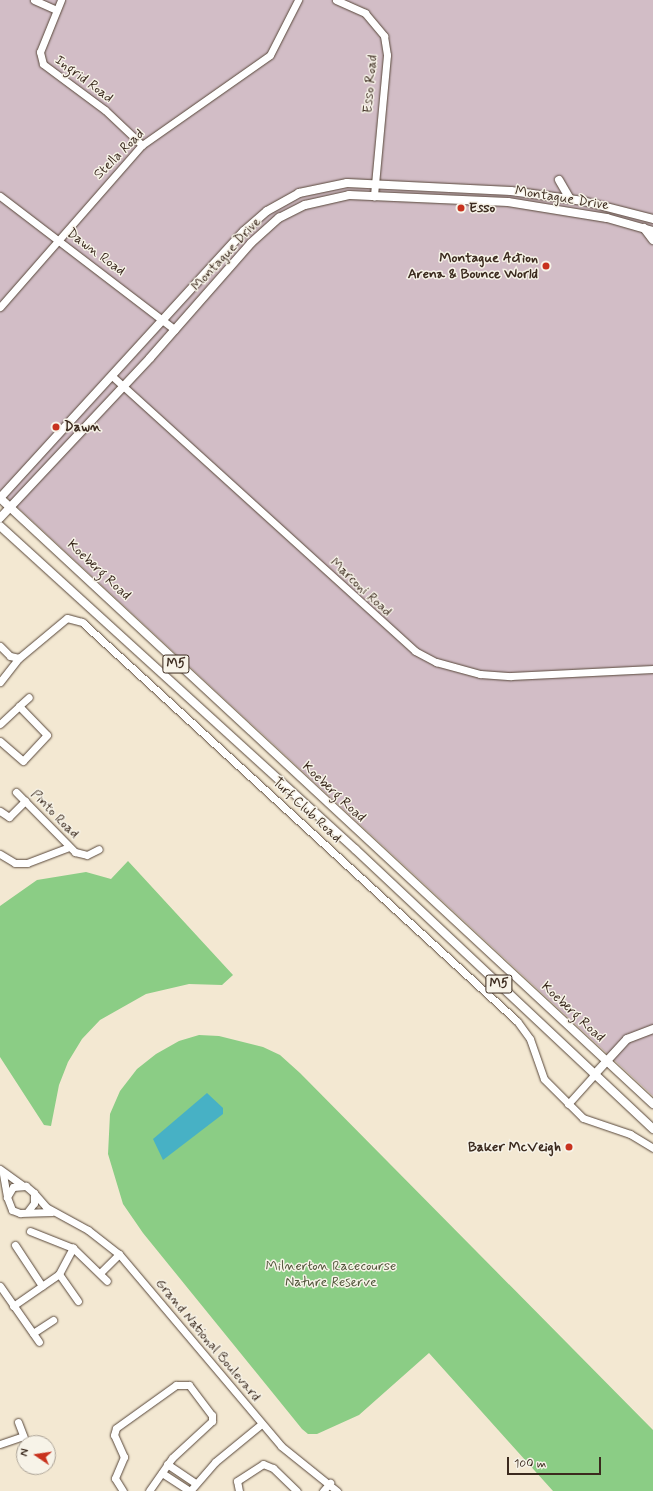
<!DOCTYPE html>
<html>
<head>
<meta charset="utf-8">
<style>
	body { margin:0 }
	#map { position:relative; width:653px; height:1491px; overflow:hidden; background:#f3e8d2; font-family:Mynerve,sans-serif }
	div>[style] { position:absolute }
	.industrial>* { inset:0; background:#d2bdc6 }
	.green>* { inset:0; background:#8bcd85 }
	.water>* { inset:0; background:#47b1c5 }
	.roads { filter:drop-shadow(0 0 1px #574639) drop-shadow(0 0 1px #574639) }
	.minor>* { height:7px; margin:-3.5px; padding:0 3.5px; transform-origin:3.5px; border-radius:3.5px; background:#fff }
	.major>* { height:8px; margin:-4px; padding:0 4px; transform-origin:4px; border-radius:4px; background:#fff }
	.dots>* { width:11px; height:11px; translate:-50% -50%; box-sizing:border-box; border:2px solid #f7f3e8; border-radius:50% }
	span { translate:-50% -50%; white-space:nowrap; text-align:center; line-height:1.15; -webkit-text-stroke:3px #f7f3e8; paint-order:stroke }
	.shield-label span { padding:1px 3px; background:#f7f3e8; border:1px solid; border-radius:3px; -webkit-text-stroke-width:0 }
	.shield-label { font-size:13px; color:#3b2a1e; font-weight:700 }
	.street-label { font-size:14px; color:#3b2a1e }
	.poi-label { font-size:14px; color:#3b2a1e; font-weight:700 }
	.left { translate:0 -50%; text-align:left }
	.right { translate:-100% -50%; text-align:right }
	.park-label { font-size:14px; color:#4f5338 }
	.north { position:absolute; left:16px; top:1435px; width:40px; height:40px; box-sizing:border-box; background:#f7f3e8; border:1px solid #aca397; border-radius:50%; rotate:283deg; font-size:11px; font-weight:700; line-height:16px; text-align:center; color:#3b2a1e }
	.north::after { content:''; display:block; margin:auto; width:14px; height:18px; background:#c8321e; clip-path:polygon(50% 0,100% 100%,50% 72%,0 100%) }
	.scale { position:absolute; left:507px; top:1457px; width:94px; height:18px; box-sizing:border-box; border:2px solid #3b2a1e; border-top:0; padding-left:5px; font-size:12px; line-height:14px; white-space:nowrap; color:#3b2a1e; -webkit-text-stroke:3px #f7f3e8; paint-order:stroke }
</style>
</head>
<body>
<div id="map">
	<div class="industrial">
		<div style="clip-path:polygon(0 0,653px 0,653px 1096px,0 491px)"></div>
	</div>
	<div class="green">
		<div style="clip-path:polygon(128px 861px,233px 975px,222px 985px,189px 984px,146px 994px,100px 1020px,82px 1039px,68px 1062px,59px 1085px,51px 1126px,44px 1125px,0 1057px,0 906px,37px 880px,86px 872px,111px 879px)"></div>
		<div style="clip-path:polygon(199px 1035px,219px 1036px,263px 1047px,280px 1055px,300px 1073px,653px 1430px,653px 1491px,553px 1491px,429px 1353px,359px 1415px,317px 1434px,308px 1434px,302px 1429px,143px 1233px,123px 1204px,108px 1154px,110px 1114px,120px 1091px,137px 1069px,156px 1054px,179px 1041px)"></div>
	</div>
	<div class="water">
		<div style="clip-path:polygon(207px 1093px,223px 1108px,223px 1114px,163px 1160px,153px 1139px)"></div>
	</div>
	<div class="roads">
		<div class="minor">
			<div style="left:34px;top:0;width:24px;rotate:24deg"></div>
			<div style="left:61px;top:0;width:56px;rotate:112deg"></div>
			<div style="left:40px;top:52px;width:12px;rotate:76deg"></div>
			<div style="left:43px;top:64px;width:77px;rotate:36.6deg"></div>
			<div style="left:105px;top:110px;width:51px;rotate:43.4deg"></div>
			<div style="left:336px;top:0;width:32px;rotate:24deg"></div>
			<div style="left:365px;top:13px;width:30px;rotate:50deg"></div>
			<div style="left:384px;top:36px;width:19px;rotate:81deg"></div>
			<div style="left:387px;top:55px;width:142px;rotate:95.3deg"></div>
			<div style="left:0;top:196px;width:220px;rotate:37.4deg"></div>
			<div style="left:0;top:307px;width:215px;rotate:-48.8deg"></div>
			<div style="left:142px;top:145px;width:156px;rotate:-35.1deg"></div>
			<div style="left:270px;top:55px;width:62px;rotate:-63deg"></div>
			<div style="left:112px;top:376px;width:409px;rotate:42.2deg"></div>
			<div style="left:415px;top:651px;width:24px;rotate:28deg"></div>
			<div style="left:436px;top:662px;width:46px;rotate:15.3deg"></div>
			<div style="left:480px;top:674px;width:31px;rotate:4deg"></div>
			<div style="left:511px;top:676px;width:142px;rotate:-2.8deg"></div>
			<div style="left:0;top:646px;width:14px;rotate:45deg"></div>
			<div style="left:10px;top:656px;width:9px;rotate:13deg"></div>
			<div style="left:19px;top:658px;width:62px;rotate:-39.8deg"></div>
			<div style="left:67px;top:618px;width:16px;rotate:15deg"></div>
			<div style="left:82px;top:622px;width:590px;rotate:42.53deg"></div>
			<div style="left:517px;top:1021px;width:22px;rotate:54deg"></div>
			<div style="left:530px;top:1039px;width:42px;rotate:70.7deg"></div>
			<div style="left:544px;top:1079px;width:55px;rotate:45deg"></div>
			<div style="left:583px;top:1118px;width:50px;rotate:18.8deg"></div>
			<div style="left:630px;top:1134px;width:27px;rotate:31deg"></div>
			<div style="left:0;top:682px;width:31px;rotate:-52deg"></div>
			<div style="left:19px;top:706px;width:13px;rotate:-42deg"></div>
			<div style="left:0;top:724px;width:26px;rotate:-43deg"></div>
			<div style="left:19px;top:706px;width:40px;rotate:46deg"></div>
			<div style="left:47px;top:735px;width:35px;rotate:133deg"></div>
			<div style="left:23px;top:761px;width:30px;rotate:-139deg"></div>
			<div style="left:16px;top:792px;width:84px;rotate:45.5deg"></div>
			<div style="left:75px;top:852px;width:12px;rotate:14deg"></div>
			<div style="left:87px;top:855px;width:13px;rotate:-27deg"></div>
			<div style="left:0;top:811px;width:11px;rotate:34deg"></div>
			<div style="left:9px;top:817px;width:23px;rotate:-45deg"></div>
			<div style="left:0;top:854px;width:17px;rotate:31deg"></div>
			<div style="left:15px;top:863px;width:12px"></div>
			<div style="left:27px;top:863px;width:45px;rotate:-20.9deg"></div>
			<div style="left:568px;top:1104px;width:39px;rotate:-48deg"></div>
			<div style="left:0;top:1169px;width:27px;rotate:36deg"></div>
			<div style="left:3px;top:1174px;width:23px;rotate:80deg"></div>
			<div style="left:34px;top:1193px;width:18px;rotate:49deg"></div>
			<div style="left:46px;top:1207px;width:48px;rotate:28.7deg"></div>
			<div style="left:88px;top:1230px;width:39px;rotate:38deg"></div>
			<div style="left:119px;top:1254px;width:251px;rotate:49.8deg"></div>
			<div style="left:281px;top:1446px;width:72px;rotate:38.8deg"></div>
			<div style="left:28px;top:1211px;width:10px;rotate:-53deg"></div>
			<div style="left:34px;top:1203px;width:10px;rotate:-90deg"></div>
			<div style="left:34px;top:1193px;width:11px;rotate:-139deg"></div>
			<div style="left:26px;top:1186px;width:13px;rotate:176deg"></div>
			<div style="left:13px;top:1187px;width:12px;rotate:121deg"></div>
			<div style="left:7px;top:1197px;width:14px;rotate:69deg"></div>
			<div style="left:12px;top:1210px;width:9px;rotate:21deg"></div>
			<div style="left:20px;top:1213px;width:32px;rotate:-2deg"></div>
			<div style="left:30px;top:1231px;width:46px;rotate:21.6deg"></div>
			<div style="left:73px;top:1248px;width:47px;rotate:44.1deg"></div>
			<div style="left:15px;top:1245px;width:49px;rotate:56.6deg"></div>
			<div style="left:100px;top:1273px;width:27px;rotate:-45deg"></div>
			<div style="left:59px;top:1274px;width:33px;rotate:55deg"></div>
			<div style="left:0;top:1286px;width:68px;rotate:55.1deg"></div>
			<div style="left:13px;top:1306px;width:56px;rotate:-34.8deg"></div>
			<div style="left:59px;top:1274px;width:30px;rotate:-62deg"></div>
			<div style="left:33px;top:1333px;width:24px;rotate:-33deg"></div>
			<div style="left:18px;top:1422px;width:22px;rotate:69deg"></div>
			<div style="left:0;top:1444px;width:24px;rotate:-19deg"></div>
			<div style="left:167px;top:1464px;width:34px;rotate:34deg"></div>
			<div style="left:162px;top:1473px;width:33px;rotate:33deg"></div>
			<div style="left:190px;top:1491px;width:38px;rotate:-49deg"></div>
			<div style="left:215px;top:1462px;width:58px;rotate:-39.4deg"></div>
			<div style="left:123px;top:1491px;width:15px;rotate:-122deg"></div>
			<div style="left:115px;top:1478px;width:23px;rotate:-67deg"></div>
			<div style="left:124px;top:1457px;width:24px;rotate:-114deg"></div>
			<div style="left:114px;top:1435px;width:7px;rotate:-74deg"></div>
			<div style="left:116px;top:1428px;width:74px;rotate:-35.6deg"></div>
			<div style="left:176px;top:1385px;width:13px"></div>
			<div style="left:189px;top:1385px;width:38px;rotate:53deg"></div>
			<div style="left:212px;top:1415px;width:6px;rotate:90deg"></div>
			<div style="left:212px;top:1421px;width:54px;rotate:137.2deg"></div>
			<div style="left:172px;top:1458px;width:40px;rotate:124.9deg"></div>
			<div style="left:239px;top:1491px;width:10px;rotate:-101deg"></div>
			<div style="left:237px;top:1481px;width:31px;rotate:-33deg"></div>
			<div style="left:263px;top:1464px;width:11px;rotate:22deg"></div>
			<div style="left:273px;top:1468px;width:33px;rotate:44deg"></div>
			<div style="left:323px;top:1491px;width:11px;rotate:-49deg"></div>
		</div>
		<div class="major">
			<div style="left:559px;top:180px;width:22px;rotate:60deg"></div>
			<div style="left:644px;top:228px;width:15px;rotate:53deg"></div>
			<div style="left:0;top:498px;width:891px;rotate:42.86deg"></div>
			<div style="left:0;top:498px;width:362px;rotate:-47.6deg"></div>
			<div style="left:244px;top:231px;width:30px;rotate:-41deg"></div>
			<div style="left:267px;top:211px;width:37px;rotate:-29deg"></div>
			<div style="left:299px;top:193px;width:49px;rotate:-11.8deg"></div>
			<div style="left:347px;top:183px;width:164px;rotate:2.8deg"></div>
			<div style="left:511px;top:191px;width:73px;rotate:7.9deg"></div>
			<div style="left:583px;top:201px;width:72px;rotate:14.4deg"></div>
			<div style="left:0;top:518px;width:219px;rotate:-46.8deg"></div>
			<div style="left:150px;top:358px;width:153px;rotate:-48.7deg"></div>
			<div style="left:251px;top:243px;width:38px;rotate:-42deg"></div>
			<div style="left:279px;top:218px;width:29px;rotate:-27deg"></div>
			<div style="left:305px;top:205px;width:45px;rotate:-12.8deg"></div>
			<div style="left:349px;top:195px;width:159px;rotate:2.5deg"></div>
			<div style="left:508px;top:202px;width:100px;rotate:9.2deg"></div>
			<div style="left:607px;top:218px;width:48px;rotate:15.8deg"></div>
			<div style="left:0;top:526px;width:480px;rotate:42.3deg"></div>
			<div style="left:355px;top:849px;width:409px;rotate:43.2deg"></div>
			<div style="left:594px;top:1075px;width:49px;rotate:-47.5deg"></div>
			<div style="left:627px;top:1039px;width:28px;rotate:-21deg"></div>
		</div>
	</div>
	<div class="dots">
		<div style="left:461px;top:208px;background:#c8321e"></div>
		<div style="left:546px;top:266px;background:#c8321e"></div>
		<div style="left:56px;top:427px;background:#c8321e"></div>
		<div style="left:569px;top:1147px;background:#c8321e"></div>
	</div>
	<div class="shield-label">
		<span style="left:176px;top:664px">M5</span>
		<span style="left:499px;top:984px">M5</span>
	</div>
	<div class="street-label">
		<span style="left:84px;top:79px;rotate:37deg">Ingrid Road</span>
		<span style="left:370px;top:84px;rotate:-85deg">Esso Road</span>
		<span style="left:119px;top:154px;rotate:-45deg">Stella Road</span>
		<span style="left:562px;top:198px;rotate:9deg">Montague Drive</span>
		<span style="left:96px;top:252px;rotate:37deg">Dawn Road</span>
		<span style="left:226px;top:254px;rotate:-47deg">Montague Drive</span>
		<span style="left:99px;top:570px;rotate:43deg">Koeberg Road</span>
		<span style="left:361px;top:587px;rotate:43deg">Marconi Road</span>
		<span style="left:334px;top:792px;rotate:43deg">Koeberg Road</span>
		<span style="left:307px;top:810px;rotate:43deg">Turf Club Road</span>
		<span style="left:55px;top:814px;rotate:46deg">Pinto Road</span>
		<span style="left:573px;top:1012px;rotate:43deg">Koeberg Road</span>
		<span style="left:208px;top:1340px;rotate:50deg">Grand National Boulevard</span>
	</div>
	<div class="poi-label">
		<span class="left" style="left:469px;top:208px">Esso</span>
		<span class="right" style="left:538px;top:266px">Montague Action<br>Arena &amp; Bounce World</span>
		<span class="left" style="left:64px;top:427px">Dawn</span>
		<span class="right" style="left:561px;top:1147px">Baker McVeigh</span>
	</div>
	<div class="park-label">
		<span style="left:331px;top:1274px">Milnerton Racecourse<br>Nature Reserve</span>
	</div>
	<div class="north">N</div>
	<div class="scale">100 m</div>
</div>
</body>
</html>
